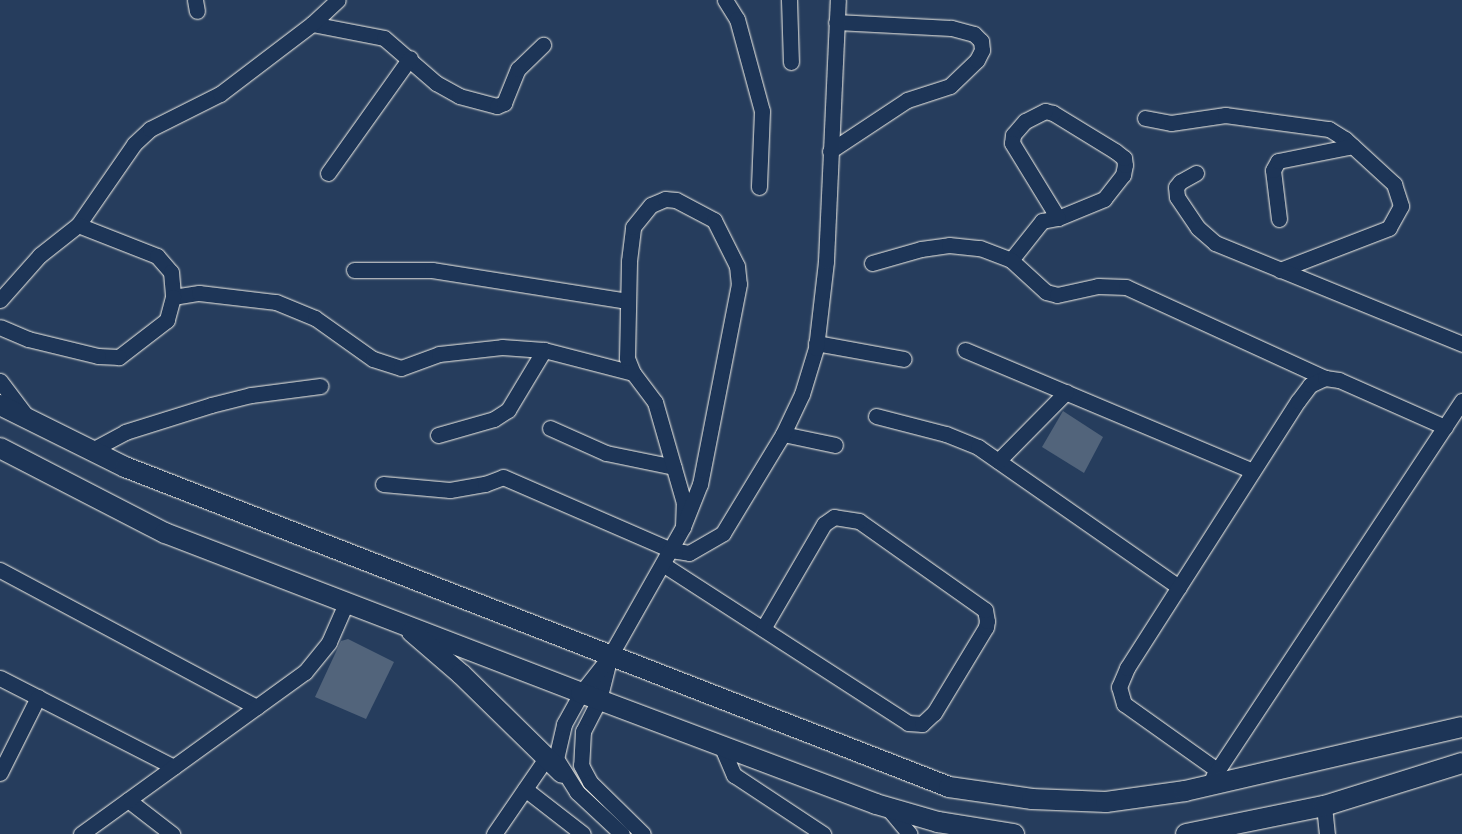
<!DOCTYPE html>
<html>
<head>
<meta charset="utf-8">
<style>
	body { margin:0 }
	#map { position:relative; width:1462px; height:834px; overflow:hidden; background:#263d5d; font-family:Dekko,sans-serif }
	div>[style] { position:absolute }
	.building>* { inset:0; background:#52647b }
	.roads { filter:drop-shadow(0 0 1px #f4f1e8) drop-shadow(0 0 1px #f4f1e8) }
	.minor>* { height:15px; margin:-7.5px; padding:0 7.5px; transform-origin:7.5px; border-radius:7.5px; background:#1d3557 }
	.major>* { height:20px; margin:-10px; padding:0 10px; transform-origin:10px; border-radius:10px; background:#1d3557 }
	span { translate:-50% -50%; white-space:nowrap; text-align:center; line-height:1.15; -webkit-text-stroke:4px #1d3557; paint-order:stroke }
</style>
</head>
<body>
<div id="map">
	<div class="building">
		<div style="clip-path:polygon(1063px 411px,1103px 437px,1084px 473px,1042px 447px)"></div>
		<div style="clip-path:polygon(348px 639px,394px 662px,366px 719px,315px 697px,341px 641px)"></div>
	</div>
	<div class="roads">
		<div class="minor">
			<div style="left:195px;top:0;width:11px;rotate:80deg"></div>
			<div style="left:725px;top:0;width:22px;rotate:58deg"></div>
			<div style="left:737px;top:19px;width:95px;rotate:74.8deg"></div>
			<div style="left:762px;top:111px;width:76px;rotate:92.3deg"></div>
			<div style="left:789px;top:0;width:62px;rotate:88.2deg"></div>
			<div style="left:312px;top:24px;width:73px;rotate:11deg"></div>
			<div style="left:384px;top:38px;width:69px;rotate:40.9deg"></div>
			<div style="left:436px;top:83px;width:26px;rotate:29deg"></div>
			<div style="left:459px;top:96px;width:39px;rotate:15deg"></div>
			<div style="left:497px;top:106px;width:8px;rotate:-23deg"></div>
			<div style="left:504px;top:103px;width:37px;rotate:-68deg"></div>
			<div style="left:518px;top:69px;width:35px;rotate:-44deg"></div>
			<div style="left:1145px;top:118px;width:26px;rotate:11deg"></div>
			<div style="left:1171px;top:123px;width:55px;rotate:-8.4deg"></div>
			<div style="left:1225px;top:115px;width:105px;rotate:7.7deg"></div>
			<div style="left:1329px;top:129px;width:19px;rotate:32deg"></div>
			<div style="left:1345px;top:139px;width:67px;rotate:42.6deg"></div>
			<div style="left:1394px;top:184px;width:23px;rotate:72deg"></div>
			<div style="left:1401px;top:206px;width:25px;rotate:119deg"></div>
			<div style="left:1389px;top:228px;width:117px;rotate:158.9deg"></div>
			<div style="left:830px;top:151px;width:92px;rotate:-33.5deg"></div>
			<div style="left:907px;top:100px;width:45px;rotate:-18deg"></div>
			<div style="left:950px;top:86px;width:37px;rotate:-44deg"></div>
			<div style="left:977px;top:60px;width:11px;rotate:-63deg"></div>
			<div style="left:982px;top:50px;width:9px;rotate:-96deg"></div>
			<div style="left:981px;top:41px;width:10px;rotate:-135deg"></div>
			<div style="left:974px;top:34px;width:24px;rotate:-165deg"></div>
			<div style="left:951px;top:28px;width:115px;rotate:-177deg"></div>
			<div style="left:328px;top:173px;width:141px;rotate:-54.5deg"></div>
			<div style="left:1196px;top:173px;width:18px;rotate:151deg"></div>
			<div style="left:1180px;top:182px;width:6px;rotate:129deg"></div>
			<div style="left:1176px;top:187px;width:10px;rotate:84deg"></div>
			<div style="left:1177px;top:197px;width:37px;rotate:56deg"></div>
			<div style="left:1198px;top:228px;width:23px;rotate:41deg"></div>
			<div style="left:1215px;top:243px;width:267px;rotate:22.2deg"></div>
			<div style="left:1279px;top:219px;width:49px;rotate:-97deg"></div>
			<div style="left:1273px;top:170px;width:10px;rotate:-61deg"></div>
			<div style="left:1278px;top:161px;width:76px;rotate:-11.3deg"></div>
			<div style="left:78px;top:225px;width:98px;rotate:-55.3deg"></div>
			<div style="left:134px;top:144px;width:22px;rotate:-43deg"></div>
			<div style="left:150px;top:129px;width:78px;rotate:-26.6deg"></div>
			<div style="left:220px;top:94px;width:116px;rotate:-37.3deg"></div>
			<div style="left:312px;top:24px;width:35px;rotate:-43deg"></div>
			<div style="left:1011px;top:260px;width:50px;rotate:-51.5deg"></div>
			<div style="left:1042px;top:221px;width:16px;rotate:-11deg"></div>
			<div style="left:1058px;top:218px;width:50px;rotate:-22.4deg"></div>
			<div style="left:1104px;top:199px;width:31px;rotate:-52deg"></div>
			<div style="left:1123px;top:175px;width:10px;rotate:-79deg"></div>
			<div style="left:1125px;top:165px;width:7px;rotate:-98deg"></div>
			<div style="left:1124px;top:158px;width:11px;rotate:-142deg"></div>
			<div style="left:1115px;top:151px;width:73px;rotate:-148.5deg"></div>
			<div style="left:1053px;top:113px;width:8px;rotate:-166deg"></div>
			<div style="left:1045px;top:111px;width:22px;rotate:153deg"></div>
			<div style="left:1025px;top:121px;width:18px;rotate:131deg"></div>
			<div style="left:1013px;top:135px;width:8px;rotate:97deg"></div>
			<div style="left:1012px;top:143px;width:88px;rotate:58.5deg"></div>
			<div style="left:872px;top:263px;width:51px;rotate:-15.9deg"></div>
			<div style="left:921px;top:249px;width:28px;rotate:-8deg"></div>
			<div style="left:949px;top:245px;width:31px;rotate:6deg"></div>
			<div style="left:980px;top:248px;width:33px;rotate:21deg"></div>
			<div style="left:1011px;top:260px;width:47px;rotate:42.4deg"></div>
			<div style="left:1046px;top:292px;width:11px;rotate:15deg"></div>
			<div style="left:1057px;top:295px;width:42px;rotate:-12.4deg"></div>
			<div style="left:1098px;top:286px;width:28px;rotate:2deg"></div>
			<div style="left:1126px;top:287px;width:219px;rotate:24.6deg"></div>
			<div style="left:354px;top:270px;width:78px"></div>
			<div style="left:432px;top:270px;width:198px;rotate:9deg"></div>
			<div style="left:173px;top:297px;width:26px;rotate:-9deg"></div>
			<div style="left:199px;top:293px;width:78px;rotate:6.7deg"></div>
			<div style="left:276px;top:302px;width:42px;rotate:22.3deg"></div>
			<div style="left:315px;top:318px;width:71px;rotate:35.3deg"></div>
			<div style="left:373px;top:359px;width:29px;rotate:18deg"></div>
			<div style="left:401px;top:368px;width:40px;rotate:-20.2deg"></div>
			<div style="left:439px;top:354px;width:63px;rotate:-6.3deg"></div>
			<div style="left:502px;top:347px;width:42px;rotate:4.1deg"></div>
			<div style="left:544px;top:350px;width:92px;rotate:14.5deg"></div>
			<div style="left:0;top:300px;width:60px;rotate:-48.4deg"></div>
			<div style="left:40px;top:255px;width:48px;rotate:-38.3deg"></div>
			<div style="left:78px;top:225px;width:85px;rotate:21.4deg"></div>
			<div style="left:157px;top:256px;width:21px;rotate:49deg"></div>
			<div style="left:171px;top:272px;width:25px;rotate:85deg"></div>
			<div style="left:173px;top:297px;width:24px;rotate:105deg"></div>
			<div style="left:167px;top:320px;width:61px;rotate:142.4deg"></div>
			<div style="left:119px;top:357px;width:21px;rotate:-177deg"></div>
			<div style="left:98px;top:356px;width:72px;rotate:-166.3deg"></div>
			<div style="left:28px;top:339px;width:30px;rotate:-157deg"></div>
			<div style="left:816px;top:343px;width:89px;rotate:10.3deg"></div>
			<div style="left:965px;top:350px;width:312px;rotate:22.8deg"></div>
			<div style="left:0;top:381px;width:46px;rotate:52.9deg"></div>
			<div style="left:876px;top:416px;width:72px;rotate:14.4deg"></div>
			<div style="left:946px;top:434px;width:35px;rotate:22deg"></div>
			<div style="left:978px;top:447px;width:245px;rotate:34.9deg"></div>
			<div style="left:550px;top:428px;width:61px;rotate:24.1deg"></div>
			<div style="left:606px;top:453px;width:69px;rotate:11.6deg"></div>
			<div style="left:783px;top:434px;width:53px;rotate:11.9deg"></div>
			<div style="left:438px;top:435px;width:58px;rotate:-15.9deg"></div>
			<div style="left:494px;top:419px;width:17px;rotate:-33deg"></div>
			<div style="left:508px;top:410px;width:70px;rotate:-59deg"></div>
			<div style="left:90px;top:451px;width:40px;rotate:-28deg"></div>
			<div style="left:125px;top:432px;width:90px;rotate:-17.4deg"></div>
			<div style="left:211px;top:405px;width:41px;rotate:-14deg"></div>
			<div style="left:251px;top:395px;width:70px;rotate:-7.4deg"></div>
			<div style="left:998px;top:461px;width:97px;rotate:-45.4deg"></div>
			<div style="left:383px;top:484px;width:67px;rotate:5.1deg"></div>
			<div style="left:450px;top:490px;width:36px;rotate:-10deg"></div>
			<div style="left:485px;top:484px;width:19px;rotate:-21deg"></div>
			<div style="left:503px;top:477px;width:183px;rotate:23.5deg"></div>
			<div style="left:671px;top:550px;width:18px;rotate:9deg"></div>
			<div style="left:689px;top:553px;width:39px;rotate:-30deg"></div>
			<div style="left:723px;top:533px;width:116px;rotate:-58.8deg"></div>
			<div style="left:783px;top:434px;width:44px;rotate:-64.6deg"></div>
			<div style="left:802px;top:394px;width:48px;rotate:-73.1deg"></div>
			<div style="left:816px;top:348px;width:88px;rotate:-83.4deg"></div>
			<div style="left:826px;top:261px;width:261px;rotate:-87.4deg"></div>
			<div style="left:664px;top:565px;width:291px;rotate:32.9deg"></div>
			<div style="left:908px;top:723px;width:14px;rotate:4deg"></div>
			<div style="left:922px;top:724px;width:16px;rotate:-43deg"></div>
			<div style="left:934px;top:713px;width:100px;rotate:-58.8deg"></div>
			<div style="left:986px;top:627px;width:6px;rotate:-81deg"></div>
			<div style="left:987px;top:621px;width:11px;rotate:-100deg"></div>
			<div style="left:985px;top:610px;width:154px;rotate:-144.8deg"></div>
			<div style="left:859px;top:521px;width:25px;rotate:-171deg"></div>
			<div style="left:834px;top:517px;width:12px;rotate:145deg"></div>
			<div style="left:824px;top:524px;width:121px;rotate:120.2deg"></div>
			<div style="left:0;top:570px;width:291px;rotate:28.1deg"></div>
			<div style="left:609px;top:660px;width:41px;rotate:104deg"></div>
			<div style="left:599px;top:700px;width:35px;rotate:117deg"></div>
			<div style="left:583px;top:731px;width:34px;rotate:93deg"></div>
			<div style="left:581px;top:765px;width:19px;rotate:62deg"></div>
			<div style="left:590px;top:782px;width:74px;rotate:44.5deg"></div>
			<div style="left:0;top:678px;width:195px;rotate:27.1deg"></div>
			<div style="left:721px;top:745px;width:33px;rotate:67deg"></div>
			<div style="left:734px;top:775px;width:107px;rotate:33.5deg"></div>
			<div style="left:1217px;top:770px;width:114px;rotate:-144.6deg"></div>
			<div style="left:1124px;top:704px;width:18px;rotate:-106deg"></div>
			<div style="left:1119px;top:687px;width:21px;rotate:-67deg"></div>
			<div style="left:1127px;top:668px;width:317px;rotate:-57.4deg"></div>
			<div style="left:1298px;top:401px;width:20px;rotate:-53deg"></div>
			<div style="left:1310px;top:385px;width:17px;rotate:-25deg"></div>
			<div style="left:1325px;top:378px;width:14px;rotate:8deg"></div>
			<div style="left:1339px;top:380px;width:116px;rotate:23.9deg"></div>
			<div style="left:0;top:773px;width:85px;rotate:-63.4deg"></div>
			<div style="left:1213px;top:777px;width:451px;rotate:-56.5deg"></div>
			<div style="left:525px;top:789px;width:73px;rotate:37.8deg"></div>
			<div style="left:128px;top:800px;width:56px;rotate:37.7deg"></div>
			<div style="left:1324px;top:806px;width:28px;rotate:84deg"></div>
			<div style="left:887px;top:807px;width:35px;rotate:50deg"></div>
			<div style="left:81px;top:834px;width:276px;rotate:-35.9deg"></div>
			<div style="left:305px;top:672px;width:38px;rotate:-51deg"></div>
			<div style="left:329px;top:642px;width:45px;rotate:-66.3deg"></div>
			<div style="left:494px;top:834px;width:93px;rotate:-55.5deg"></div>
			<div style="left:622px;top:834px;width:62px;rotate:-137deg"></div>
			<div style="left:577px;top:792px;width:39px;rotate:-122deg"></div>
			<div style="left:556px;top:759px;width:36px;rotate:-77deg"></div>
			<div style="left:564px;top:724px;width:35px;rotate:-61deg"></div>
			<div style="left:581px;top:693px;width:47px;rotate:-51.9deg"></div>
			<div style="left:610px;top:656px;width:148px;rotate:-60.5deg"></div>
			<div style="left:683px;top:527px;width:24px;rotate:-88deg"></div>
			<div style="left:684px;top:503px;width:105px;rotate:-106deg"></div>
			<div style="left:655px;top:402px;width:36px;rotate:-127deg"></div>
			<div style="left:633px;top:373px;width:16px;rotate:-112deg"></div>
			<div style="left:627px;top:358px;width:97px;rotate:-88.8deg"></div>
			<div style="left:629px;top:261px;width:34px;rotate:-83deg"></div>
			<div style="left:633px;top:227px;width:28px;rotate:-51deg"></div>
			<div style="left:651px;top:205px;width:15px;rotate:-23deg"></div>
			<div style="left:665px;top:199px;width:11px;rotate:5deg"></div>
			<div style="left:676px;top:200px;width:43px;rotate:27.8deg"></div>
			<div style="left:714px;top:220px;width:51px;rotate:63.4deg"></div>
			<div style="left:737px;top:266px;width:18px;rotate:84deg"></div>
			<div style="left:739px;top:284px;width:204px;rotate:101deg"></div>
			<div style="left:700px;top:484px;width:46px;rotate:111.6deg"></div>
		</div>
		<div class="major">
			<div style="left:0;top:405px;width:140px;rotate:26.4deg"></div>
			<div style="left:125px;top:467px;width:884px;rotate:21.22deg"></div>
			<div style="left:949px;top:787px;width:84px;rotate:8.2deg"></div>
			<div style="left:1032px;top:799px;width:74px;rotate:2.3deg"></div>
			<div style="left:1106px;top:802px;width:80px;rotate:-7.9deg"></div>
			<div style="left:1185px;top:791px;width:284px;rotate:-13deg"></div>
			<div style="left:0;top:448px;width:186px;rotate:27.3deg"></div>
			<div style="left:165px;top:533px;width:446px;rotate:21deg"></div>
			<div style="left:581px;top:693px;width:315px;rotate:20.6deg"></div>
			<div style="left:876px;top:804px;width:65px;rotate:16.2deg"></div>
			<div style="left:938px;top:822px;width:77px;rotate:9deg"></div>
			<div style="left:412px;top:632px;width:65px;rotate:40.6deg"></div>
			<div style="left:461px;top:674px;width:141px;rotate:44.4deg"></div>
			<div style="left:1186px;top:834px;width:141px;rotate:-11.5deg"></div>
			<div style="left:1324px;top:806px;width:145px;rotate:-17.3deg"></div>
		</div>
	</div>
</div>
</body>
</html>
